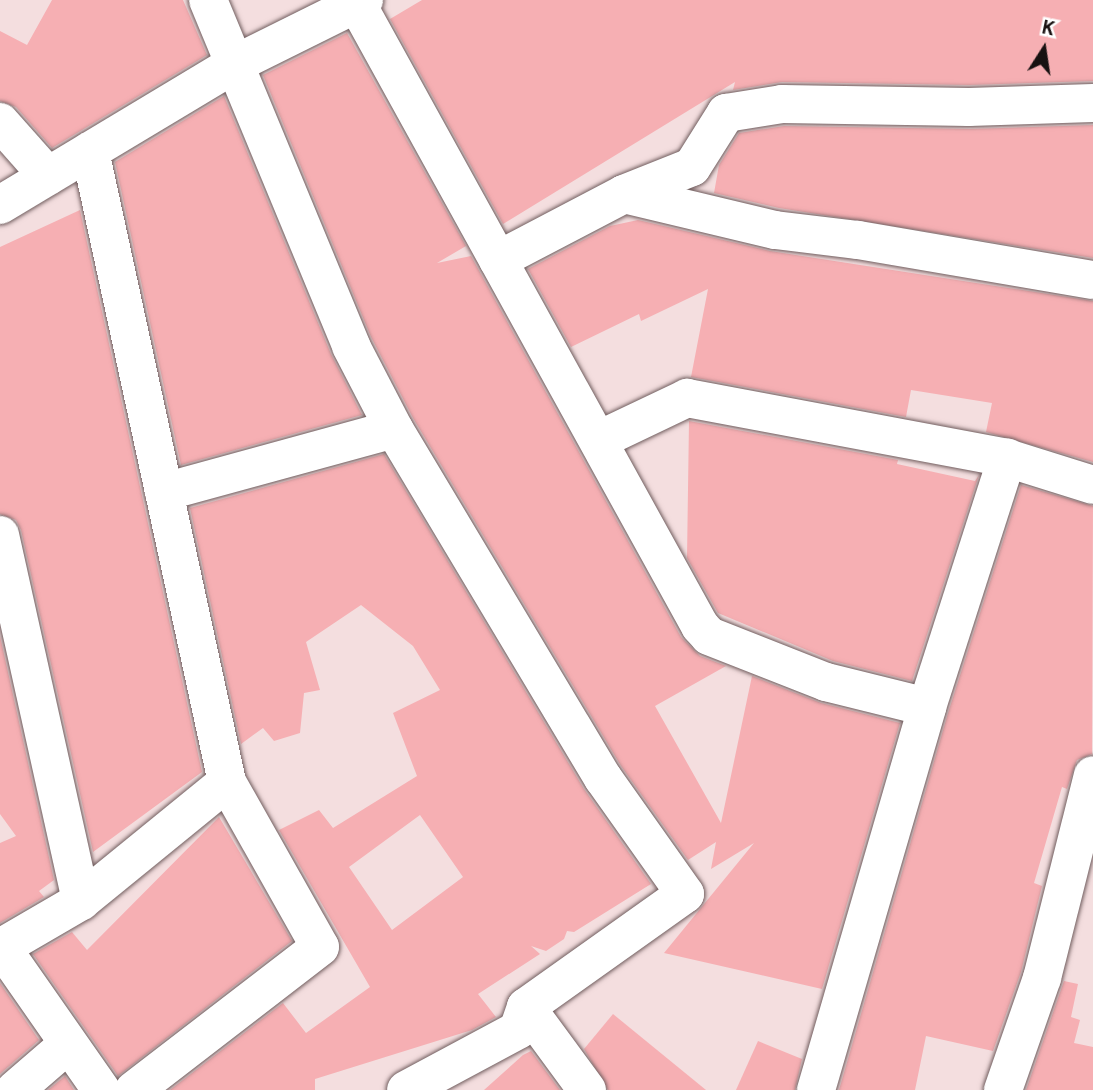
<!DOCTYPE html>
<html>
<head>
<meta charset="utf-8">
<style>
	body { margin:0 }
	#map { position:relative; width:1093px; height:1090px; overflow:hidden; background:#f4dedf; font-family:"DM Sans",sans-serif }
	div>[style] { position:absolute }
	.building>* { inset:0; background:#f6afb3 }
	.roads { filter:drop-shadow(0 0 2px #705d5e) drop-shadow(0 0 2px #705d5e) }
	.minor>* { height:38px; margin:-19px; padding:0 19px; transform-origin:19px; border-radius:19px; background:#fff }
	span { translate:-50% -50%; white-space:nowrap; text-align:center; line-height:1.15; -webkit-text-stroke:6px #fff; paint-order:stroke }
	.north { position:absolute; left:1009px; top:14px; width:70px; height:70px; -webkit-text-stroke:5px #fff; paint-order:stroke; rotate:12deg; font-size:19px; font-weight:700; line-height:28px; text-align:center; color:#181111 }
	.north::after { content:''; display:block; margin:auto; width:24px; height:32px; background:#181111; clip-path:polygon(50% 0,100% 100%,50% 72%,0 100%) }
</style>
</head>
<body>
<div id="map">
	<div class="building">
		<div style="clip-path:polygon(52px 0,183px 0,207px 55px,52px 148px,16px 107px,0 101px,0 31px,27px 45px)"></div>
		<div style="clip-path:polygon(422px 0,1093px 0,1093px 81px,969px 85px,782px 82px,733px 90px,735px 82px,503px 224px,390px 19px)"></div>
		<div style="clip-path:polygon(347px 33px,466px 246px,437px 263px,471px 256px,681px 637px,700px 656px,726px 666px,655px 706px,721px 823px,752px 676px,821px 703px,900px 723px,822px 989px,664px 953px,754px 843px,711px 869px,716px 842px,688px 860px,621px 766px,413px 418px,371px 337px,263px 75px)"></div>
		<div style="clip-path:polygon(224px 96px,331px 354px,362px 415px,181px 465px,115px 162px)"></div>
		<div style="clip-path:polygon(1093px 125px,1093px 258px,779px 208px,714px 193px,719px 165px,739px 133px,784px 126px,970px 129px)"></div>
		<div style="clip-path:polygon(80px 210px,202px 772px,93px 852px,21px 530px,16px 520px,0 514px,0 247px)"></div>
		<div style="clip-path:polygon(638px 220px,770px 251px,1093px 301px,1093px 462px,986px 432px,992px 403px,911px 390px,906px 417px,691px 377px,708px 289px,641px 321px,639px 314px,571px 347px,528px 269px,610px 226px)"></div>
		<div style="clip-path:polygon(689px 421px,898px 460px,897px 464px,975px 481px,979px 475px,912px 681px,833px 661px,718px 613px,687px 558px)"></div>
		<div style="clip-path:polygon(evenodd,384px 454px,584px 789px,651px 884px,574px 932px,567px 931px,564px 939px,546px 951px,531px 946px,540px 954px,478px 994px,496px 1017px,472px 1030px,315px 1079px,315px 1090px,170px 1090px,283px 1003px,306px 1033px,370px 987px,279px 830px,319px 810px,333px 828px,417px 776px,393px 713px,440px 690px,413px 646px,361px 605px,306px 642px,320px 690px,304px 693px,300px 733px,274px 741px,263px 728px,241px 744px,190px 508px,384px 454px,420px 815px,463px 877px,392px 930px,349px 867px,420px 815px)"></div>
		<div style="clip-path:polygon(1021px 485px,1093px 506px,1092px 754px,1077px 760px,1067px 789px,1062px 787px,1034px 883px,1042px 886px,1021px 972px,993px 1051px,926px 1036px,915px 1090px,839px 1090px,948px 713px)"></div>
		<div style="clip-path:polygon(0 636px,54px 880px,39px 891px,44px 897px,0 923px,0 843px,16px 836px,0 814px)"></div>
		<div style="clip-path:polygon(219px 817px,292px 941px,118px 1076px,33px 954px,72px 932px,87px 950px)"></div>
		<div style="clip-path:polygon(1064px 981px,1078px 984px,1071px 1017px,1080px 1020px,1074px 1043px,1093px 1047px,1093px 1090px,1026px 1090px)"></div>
		<div style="clip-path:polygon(0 983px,39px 1040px,0 1074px)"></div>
		<div style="clip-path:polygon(613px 1014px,706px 1090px,608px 1090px,584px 1049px)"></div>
		<div style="clip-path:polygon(758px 1041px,802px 1059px,795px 1090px,736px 1090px)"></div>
		<div style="clip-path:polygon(531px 1051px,560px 1090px,484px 1090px,523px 1055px)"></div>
		<div style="clip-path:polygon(65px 1076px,74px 1090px,48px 1090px)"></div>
	</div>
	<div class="roads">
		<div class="minor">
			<div style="left:208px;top:0;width:374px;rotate:67.5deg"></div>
			<div style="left:351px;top:346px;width:93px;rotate:62.6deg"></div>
			<div style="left:394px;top:429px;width:407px;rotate:59.1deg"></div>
			<div style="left:603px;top:778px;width:142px;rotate:54.7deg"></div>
			<div style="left:685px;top:894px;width:195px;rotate:144.6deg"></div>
			<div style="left:526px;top:1007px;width:24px;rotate:109deg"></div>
			<div style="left:518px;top:1030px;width:127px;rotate:151.8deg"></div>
			<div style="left:358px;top:6px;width:708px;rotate:61.12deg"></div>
			<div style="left:700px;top:626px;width:13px;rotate:48deg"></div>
			<div style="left:709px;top:636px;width:126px;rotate:21.5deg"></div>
			<div style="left:826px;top:682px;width:104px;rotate:13.9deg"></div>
			<div style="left:0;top:122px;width:72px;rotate:48.4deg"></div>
			<div style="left:90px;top:151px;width:646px;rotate:77.75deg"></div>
			<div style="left:227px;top:782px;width:189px;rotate:60.6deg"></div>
			<div style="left:320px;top:947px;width:235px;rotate:142.4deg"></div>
			<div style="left:624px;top:194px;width:155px;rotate:13.4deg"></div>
			<div style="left:775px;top:230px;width:84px;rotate:6.9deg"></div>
			<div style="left:858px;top:240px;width:238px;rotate:9.7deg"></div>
			<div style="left:0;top:205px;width:274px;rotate:-31deg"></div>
			<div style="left:235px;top:64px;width:144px;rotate:-26.4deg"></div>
			<div style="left:498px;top:260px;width:142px;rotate:-27.6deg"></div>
			<div style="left:624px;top:194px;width:73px;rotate:-21.7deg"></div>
			<div style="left:692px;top:167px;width:64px;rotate:-57.8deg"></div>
			<div style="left:726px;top:113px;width:57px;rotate:-9.1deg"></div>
			<div style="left:782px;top:104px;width:187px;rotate:0.9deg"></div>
			<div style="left:969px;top:107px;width:124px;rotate:-1.8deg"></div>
			<div style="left:599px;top:440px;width:98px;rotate:-25.5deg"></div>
			<div style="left:687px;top:398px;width:326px;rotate:10.6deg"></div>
			<div style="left:1007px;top:458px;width:90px;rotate:17.4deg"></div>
			<div style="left:164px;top:492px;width:238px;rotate:-15.3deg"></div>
			<div style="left:0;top:535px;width:375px;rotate:77.5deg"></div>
			<div style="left:0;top:945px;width:177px;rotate:55.1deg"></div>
			<div style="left:2px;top:947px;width:91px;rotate:-30.2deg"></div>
			<div style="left:81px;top:901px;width:188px;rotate:-39.2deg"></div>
			<div style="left:526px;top:1007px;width:103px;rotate:53.7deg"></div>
			<div style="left:15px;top:1090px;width:67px;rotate:-40.8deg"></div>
			<div style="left:816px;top:1090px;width:399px;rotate:-73.8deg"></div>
			<div style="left:927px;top:707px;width:262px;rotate:-72.2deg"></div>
			<div style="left:1003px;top:1090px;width:119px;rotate:-70.8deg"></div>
			<div style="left:1042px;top:978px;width:209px;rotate:-75.9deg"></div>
		</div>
	</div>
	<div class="north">K</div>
</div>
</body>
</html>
